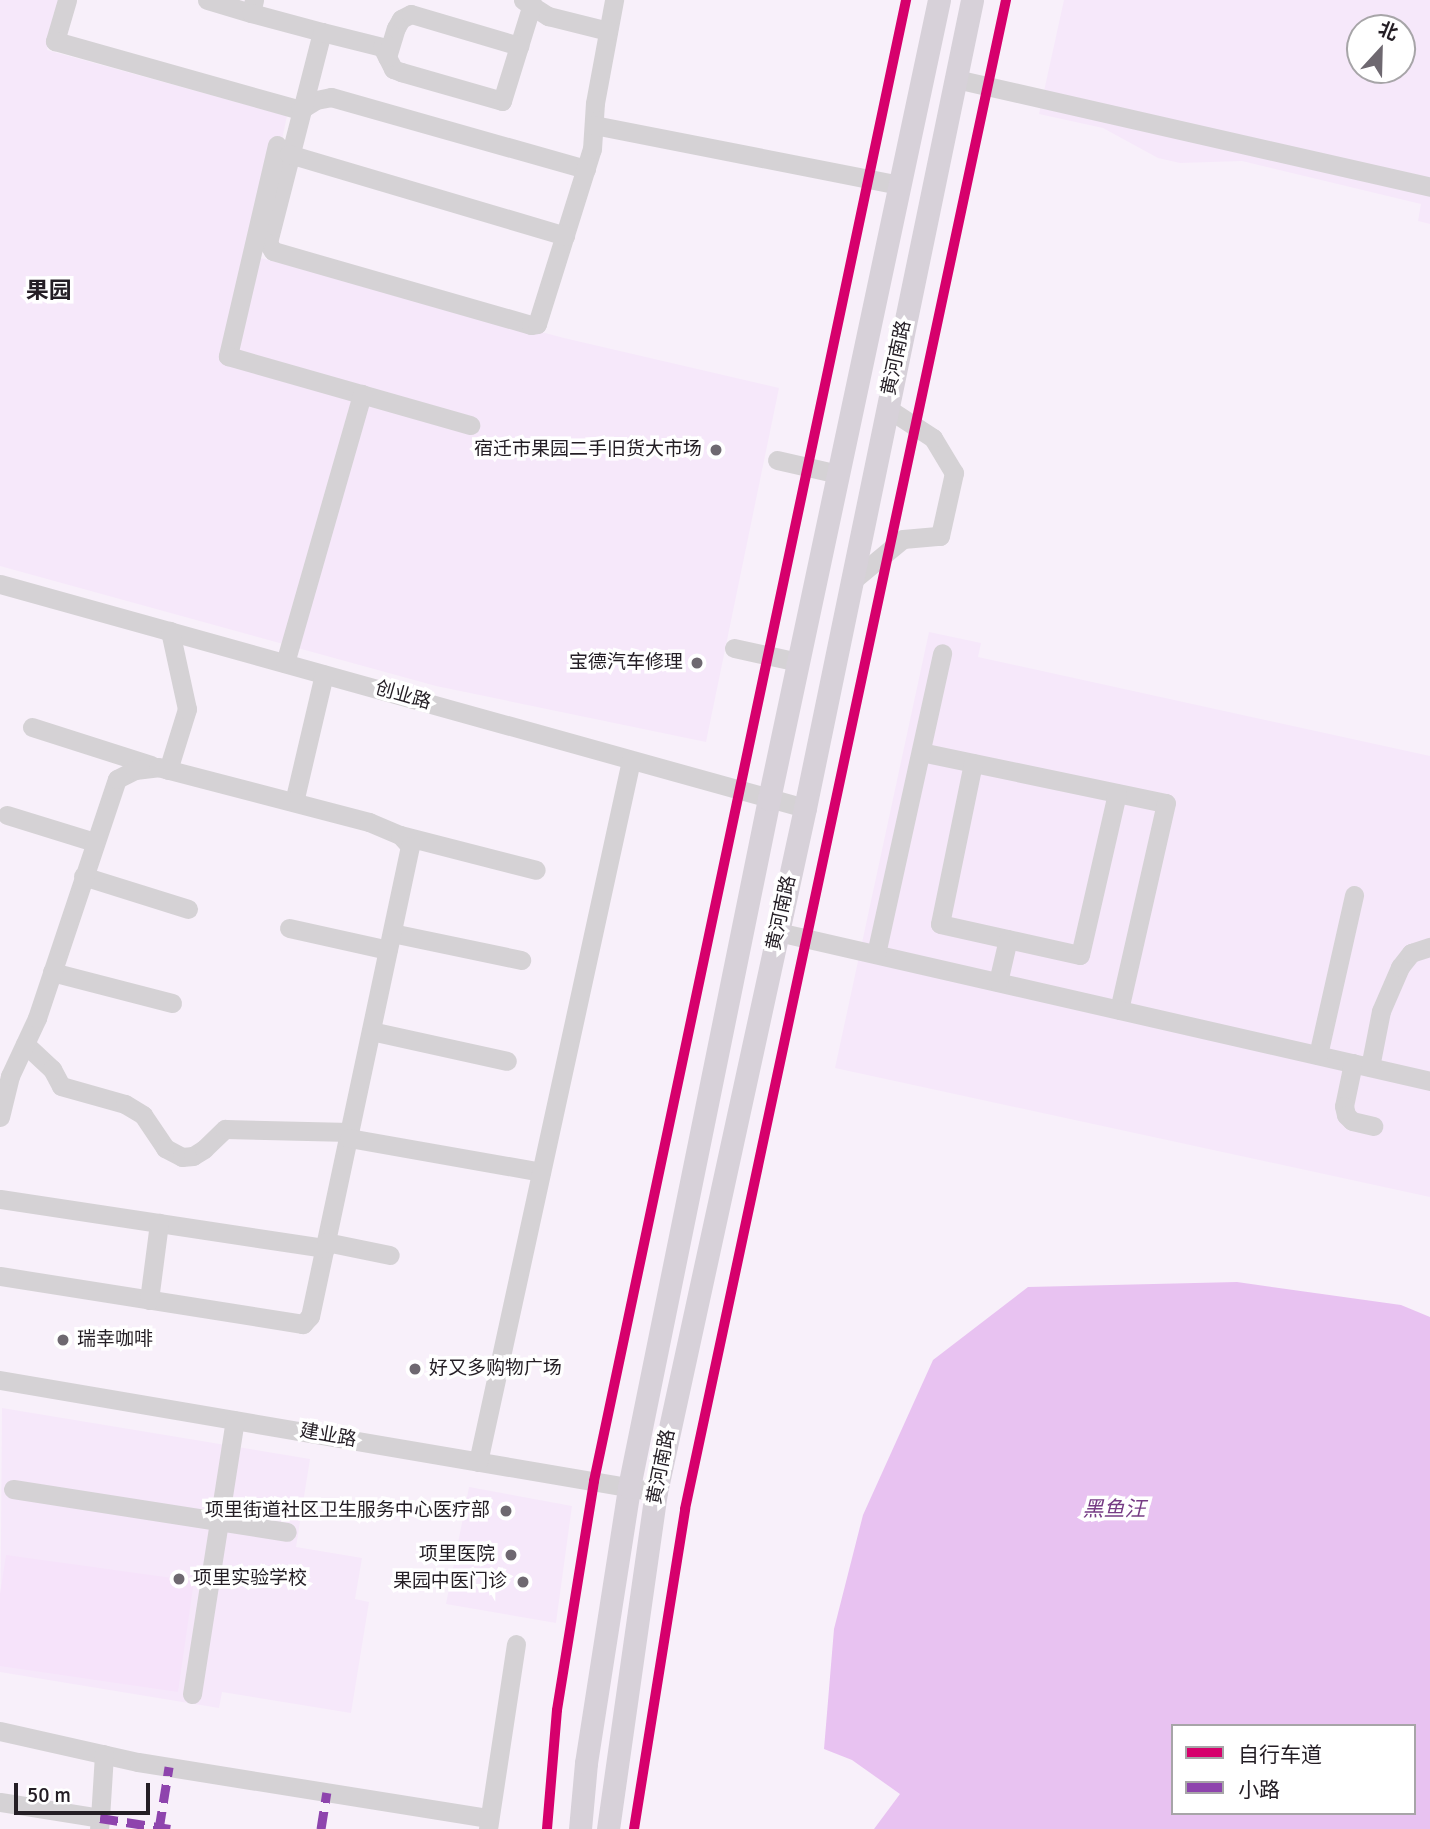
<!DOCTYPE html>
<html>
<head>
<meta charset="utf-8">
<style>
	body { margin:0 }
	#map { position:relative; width:1430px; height:1829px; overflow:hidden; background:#f8f0fa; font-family:Signika,"Noto Sans SC",sans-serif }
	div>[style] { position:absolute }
	.built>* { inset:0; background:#f6e8fa }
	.green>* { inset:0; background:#f6e3fa }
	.water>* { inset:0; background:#e8c2f1 }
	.minor>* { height:19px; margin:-9.5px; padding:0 9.5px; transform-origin:9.5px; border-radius:9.5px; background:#d5d2d5 }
	.major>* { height:23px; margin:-11.5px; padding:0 11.5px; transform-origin:11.5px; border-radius:11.5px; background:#d7d1d9 }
	.quiet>* { height:9px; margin-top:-4.5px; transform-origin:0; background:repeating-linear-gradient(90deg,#8e44ad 0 18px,transparent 0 27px) }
	.cycleway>* { height:10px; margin:-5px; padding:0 5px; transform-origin:5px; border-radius:5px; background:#d6006c }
	.dots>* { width:19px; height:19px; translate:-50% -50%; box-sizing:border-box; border:4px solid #fff; border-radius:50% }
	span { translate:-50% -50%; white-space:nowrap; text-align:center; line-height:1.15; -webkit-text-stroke:7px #fff; paint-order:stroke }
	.street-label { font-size:19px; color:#241e25 }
	.poi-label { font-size:19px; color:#241e25 }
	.right { translate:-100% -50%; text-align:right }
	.left { translate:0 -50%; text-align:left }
	.water-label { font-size:21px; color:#763b84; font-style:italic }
	.quarter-label { font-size:23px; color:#241e25; font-weight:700 }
	.legend { position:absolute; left:1171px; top:1724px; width:245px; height:91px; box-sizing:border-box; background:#fff; border:2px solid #a7a5a8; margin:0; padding:9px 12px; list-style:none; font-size:21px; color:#241e25 }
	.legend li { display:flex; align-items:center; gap:14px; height:35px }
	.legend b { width:35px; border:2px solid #a7a5a8 }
	.north { position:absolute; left:1346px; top:14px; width:70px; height:70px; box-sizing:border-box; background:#fff; border:2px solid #a7a5a8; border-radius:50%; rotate:22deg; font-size:19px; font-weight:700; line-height:28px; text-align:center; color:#241e25 }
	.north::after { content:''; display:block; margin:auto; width:24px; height:32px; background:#6e6870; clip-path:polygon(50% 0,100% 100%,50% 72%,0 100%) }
	.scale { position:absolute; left:14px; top:1783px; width:136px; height:32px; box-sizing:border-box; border:4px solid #241e25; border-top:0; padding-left:9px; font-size:21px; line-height:24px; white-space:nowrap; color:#241e25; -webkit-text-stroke:5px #fff; paint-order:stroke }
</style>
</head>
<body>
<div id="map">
	<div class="built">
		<div style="clip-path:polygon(0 0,62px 0,47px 50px,287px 116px,257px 257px,564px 338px,779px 388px,706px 742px,436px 686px,0 566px)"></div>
		<div style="clip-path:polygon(evenodd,1064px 0,1430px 0,1430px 224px,1418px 221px,1421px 204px,1242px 161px,1180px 163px,1158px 158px,1103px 128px,1039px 114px,1064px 0,1360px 28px,1402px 28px,1402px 70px,1360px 70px,1360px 28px)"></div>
		<div style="clip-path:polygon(929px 632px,981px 643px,978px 657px,1430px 756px,1430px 1197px,835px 1068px)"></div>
		<div style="clip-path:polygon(2px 1408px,310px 1459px,296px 1547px,362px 1558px,355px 1599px,369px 1602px,351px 1713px,222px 1692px,219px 1708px,0 1672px)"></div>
		<div style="clip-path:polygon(469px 1487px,572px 1506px,556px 1623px,446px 1604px)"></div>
	</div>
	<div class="green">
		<div style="clip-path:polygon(6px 1555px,194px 1581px,178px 1692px,0 1666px,0 1594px)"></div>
	</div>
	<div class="water">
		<div style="clip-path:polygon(evenodd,1237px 1282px,1401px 1305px,1430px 1317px,1430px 1829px,874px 1829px,900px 1794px,852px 1760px,824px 1749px,834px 1629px,863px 1515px,933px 1360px,1028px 1287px,1237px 1282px,1173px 1726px,1414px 1726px,1414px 1813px,1173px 1813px,1173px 1726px)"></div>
	</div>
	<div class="minor">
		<div style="left:67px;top:0;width:43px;rotate:106.3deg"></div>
		<div style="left:55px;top:41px;width:255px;rotate:15.7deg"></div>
		<div style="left:300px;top:110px;width:19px;rotate:-32deg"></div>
		<div style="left:316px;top:100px;width:15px;rotate:-11deg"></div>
		<div style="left:331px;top:97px;width:265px;rotate:15.8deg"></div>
		<div style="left:207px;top:0;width:46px;rotate:16.5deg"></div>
		<div style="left:254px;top:0;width:13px;rotate:103deg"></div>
		<div style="left:251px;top:13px;width:73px;rotate:15deg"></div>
		<div style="left:322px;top:32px;width:218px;rotate:104.4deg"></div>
		<div style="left:268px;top:243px;width:9px;rotate:58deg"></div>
		<div style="left:273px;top:251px;width:268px;rotate:16deg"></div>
		<div style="left:531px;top:325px;width:6px;rotate:-9deg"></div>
		<div style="left:537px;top:324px;width:183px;rotate:-72.6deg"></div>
		<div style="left:592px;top:149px;width:46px;rotate:-86.3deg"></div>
		<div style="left:595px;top:103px;width:105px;rotate:-79.5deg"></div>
		<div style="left:523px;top:0;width:30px;rotate:33deg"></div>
		<div style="left:548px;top:16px;width:62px;rotate:14deg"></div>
		<div style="left:322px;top:32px;width:62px;rotate:14deg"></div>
		<div style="left:382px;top:47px;width:25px;rotate:63deg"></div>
		<div style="left:393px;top:69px;width:9px;rotate:21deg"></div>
		<div style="left:401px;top:72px;width:105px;rotate:16deg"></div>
		<div style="left:502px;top:101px;width:102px;rotate:-72.8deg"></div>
		<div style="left:387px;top:57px;width:30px;rotate:-73deg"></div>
		<div style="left:396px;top:28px;width:10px;rotate:-61deg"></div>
		<div style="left:401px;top:19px;width:11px;rotate:-27deg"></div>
		<div style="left:411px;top:14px;width:113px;rotate:16.5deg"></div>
		<div style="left:956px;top:79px;width:486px;rotate:12.8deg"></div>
		<div style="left:594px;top:125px;width:312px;rotate:11.1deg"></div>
		<div style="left:277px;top:145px;width:217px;rotate:103.1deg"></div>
		<div style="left:228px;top:356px;width:252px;rotate:15.9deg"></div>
		<div style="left:289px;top:154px;width:288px;rotate:16.5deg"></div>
		<div style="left:777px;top:460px;width:63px;rotate:12.9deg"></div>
		<div style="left:852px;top:581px;width:66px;rotate:-39.5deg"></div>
		<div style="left:903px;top:539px;width:37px;rotate:-5deg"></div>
		<div style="left:940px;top:536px;width:65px;rotate:-77.5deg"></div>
		<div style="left:954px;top:473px;width:41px;rotate:-121deg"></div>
		<div style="left:933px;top:438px;width:55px;rotate:-146.9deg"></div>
		<div style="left:0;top:584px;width:836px;rotate:15.55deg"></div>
		<div style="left:734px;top:648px;width:66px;rotate:12.3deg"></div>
		<div style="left:285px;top:663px;width:280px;rotate:-74deg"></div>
		<div style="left:32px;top:727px;width:125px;rotate:17.7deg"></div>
		<div style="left:921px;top:752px;width:250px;rotate:11.8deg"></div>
		<div style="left:1166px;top:803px;width:212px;rotate:102.8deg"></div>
		<div style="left:973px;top:763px;width:164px;rotate:101.6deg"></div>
		<div style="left:940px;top:924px;width:143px;rotate:12.5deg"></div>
		<div style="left:1080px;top:955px;width:166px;rotate:-77.1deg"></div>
		<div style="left:168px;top:770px;width:64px;rotate:-72.7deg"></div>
		<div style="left:187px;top:709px;width:80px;rotate:-102.3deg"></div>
		<div style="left:294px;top:802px;width:131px;rotate:-76.8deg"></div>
		<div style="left:7px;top:815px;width:91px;rotate:17.2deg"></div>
		<div style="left:400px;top:835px;width:140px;rotate:14.4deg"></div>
		<div style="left:83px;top:876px;width:110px;rotate:17.4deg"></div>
		<div style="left:289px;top:928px;width:101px;rotate:12.5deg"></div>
		<div style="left:778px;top:932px;width:669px;rotate:12.87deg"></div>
		<div style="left:392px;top:933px;width:132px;rotate:11.8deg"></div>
		<div style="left:876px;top:954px;width:308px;rotate:-77.6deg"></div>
		<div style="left:52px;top:972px;width:124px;rotate:14.5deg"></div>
		<div style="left:998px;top:982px;width:44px;rotate:-76.9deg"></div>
		<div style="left:371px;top:1031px;width:139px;rotate:12.4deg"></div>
		<div style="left:25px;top:1044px;width:37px;rotate:43deg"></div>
		<div style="left:52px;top:1069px;width:19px;rotate:62deg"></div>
		<div style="left:61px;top:1086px;width:66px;rotate:15.7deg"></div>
		<div style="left:125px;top:1104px;width:21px;rotate:31deg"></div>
		<div style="left:143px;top:1115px;width:40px;rotate:56deg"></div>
		<div style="left:165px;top:1148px;width:19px;rotate:28deg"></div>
		<div style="left:182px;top:1157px;width:11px;rotate:-5deg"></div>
		<div style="left:193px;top:1156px;width:13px;rotate:-32deg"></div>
		<div style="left:204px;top:1149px;width:29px;rotate:-44deg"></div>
		<div style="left:225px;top:1129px;width:125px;rotate:1.4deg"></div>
		<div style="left:1318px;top:1055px;width:164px;rotate:-77.3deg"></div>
		<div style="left:1353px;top:1063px;width:44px;rotate:101.8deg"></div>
		<div style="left:1344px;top:1106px;width:9px;rotate:77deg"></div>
		<div style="left:1346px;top:1115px;width:8px;rotate:45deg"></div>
		<div style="left:1352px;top:1121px;width:22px;rotate:13deg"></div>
		<div style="left:1370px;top:1067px;width:57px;rotate:-78.9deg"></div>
		<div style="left:1381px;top:1011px;width:48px;rotate:-66.6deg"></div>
		<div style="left:1400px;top:967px;width:18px;rotate:-52deg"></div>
		<div style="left:1411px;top:953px;width:20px;rotate:-18deg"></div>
		<div style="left:0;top:1117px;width:42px;rotate:-76.3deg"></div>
		<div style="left:10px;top:1076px;width:64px;rotate:-65deg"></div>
		<div style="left:37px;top:1018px;width:252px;rotate:-71.5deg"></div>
		<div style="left:117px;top:779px;width:20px;rotate:-27deg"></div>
		<div style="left:135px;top:770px;width:23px;rotate:-7deg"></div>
		<div style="left:158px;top:767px;width:218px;rotate:14.6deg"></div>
		<div style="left:369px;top:822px;width:34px;rotate:23deg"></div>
		<div style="left:400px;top:835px;width:15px;rotate:48deg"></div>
		<div style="left:410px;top:846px;width:481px;rotate:102deg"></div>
		<div style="left:310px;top:1316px;width:11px;rotate:131deg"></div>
		<div style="left:303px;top:1324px;width:307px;rotate:-171deg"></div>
		<div style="left:349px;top:1138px;width:195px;rotate:10deg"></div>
		<div style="left:0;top:1199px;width:329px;rotate:8.6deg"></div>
		<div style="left:326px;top:1242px;width:65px;rotate:11.5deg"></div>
		<div style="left:149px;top:1300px;width:78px;rotate:-82.6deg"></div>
		<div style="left:0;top:1380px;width:665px;rotate:9.69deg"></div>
		<div style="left:478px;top:1462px;width:718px;rotate:-77.7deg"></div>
		<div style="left:13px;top:1489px;width:277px;rotate:8.9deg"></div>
		<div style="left:192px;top:1694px;width:277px;rotate:-81.1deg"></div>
		<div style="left:0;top:1731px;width:141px;rotate:12.7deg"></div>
		<div style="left:138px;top:1762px;width:355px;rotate:9.1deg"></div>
		<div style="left:0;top:1802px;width:101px;rotate:9.1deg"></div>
		<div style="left:100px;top:1818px;width:11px;rotate:95deg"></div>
		<div style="left:100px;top:1818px;width:64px;rotate:-86.4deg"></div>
		<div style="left:488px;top:1829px;width:187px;rotate:-81.4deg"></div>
	</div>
	<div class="major">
		<div style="left:580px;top:1829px;width:66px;rotate:-84.8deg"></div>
		<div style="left:586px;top:1763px;width:279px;rotate:-81.1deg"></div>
		<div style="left:629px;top:1487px;width:702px;rotate:-78.5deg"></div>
		<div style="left:769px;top:799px;width:817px;rotate:-77.99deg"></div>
		<div style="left:608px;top:1829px;width:340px;rotate:-81.9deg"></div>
		<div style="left:656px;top:1492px;width:700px;rotate:-77.71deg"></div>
		<div style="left:805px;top:808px;width:825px;rotate:-78.32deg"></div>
	</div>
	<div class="quiet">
		<div style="left:100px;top:1818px;width:71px;rotate:8.9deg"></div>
		<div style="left:159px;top:1829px;width:63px;rotate:-80.8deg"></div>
		<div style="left:321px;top:1829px;width:37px;rotate:-81deg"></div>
	</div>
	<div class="cycleway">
		<div style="left:547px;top:1829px;width:119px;rotate:-85.2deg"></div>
		<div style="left:557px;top:1710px;width:232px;rotate:-80.8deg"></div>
		<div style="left:594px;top:1481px;width:1514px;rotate:-78.1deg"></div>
		<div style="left:634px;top:1829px;width:324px;rotate:-80.9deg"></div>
		<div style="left:685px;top:1509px;width:1543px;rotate:-77.99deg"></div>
	</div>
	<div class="dots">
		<div style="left:716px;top:450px;background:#6e6870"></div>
		<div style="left:697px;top:663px;background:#6e6870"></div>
		<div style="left:63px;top:1340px;background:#6e6870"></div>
		<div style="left:415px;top:1369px;background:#6e6870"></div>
		<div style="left:506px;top:1511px;background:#6e6870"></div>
		<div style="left:511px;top:1555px;background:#6e6870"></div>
		<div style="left:179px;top:1579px;background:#6e6870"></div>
		<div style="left:523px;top:1582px;background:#6e6870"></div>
	</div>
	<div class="street-label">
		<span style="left:897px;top:358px;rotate:-78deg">黄河南路</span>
		<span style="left:403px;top:696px;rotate:16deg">创业路</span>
		<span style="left:782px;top:913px;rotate:-78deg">黄河南路</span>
		<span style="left:328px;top:1436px;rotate:10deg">建业路</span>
		<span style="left:662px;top:1467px;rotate:-79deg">黄河南路</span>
	</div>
	<div class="poi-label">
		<span class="right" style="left:702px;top:450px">宿迁市果园二手旧货大市场</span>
		<span class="right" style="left:683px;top:663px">宝德汽车修理</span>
		<span class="left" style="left:77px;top:1340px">瑞幸咖啡</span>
		<span class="left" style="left:429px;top:1369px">好又多购物广场</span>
		<span class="right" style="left:490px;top:1511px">项里街道社区卫生服务中心医疗部</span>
		<span class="right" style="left:495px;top:1555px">项里医院</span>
		<span class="left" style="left:193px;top:1579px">项里实验学校</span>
		<span class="right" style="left:507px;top:1582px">果园中医门诊</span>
	</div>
	<div class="water-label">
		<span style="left:1114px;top:1509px">黑鱼汪</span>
	</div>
	<div class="quarter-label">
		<span style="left:49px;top:291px">果园</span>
	</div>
	<ul class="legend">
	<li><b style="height:9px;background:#d6006c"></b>自行车道</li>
	<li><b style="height:9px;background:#8e44ad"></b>小路</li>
	</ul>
	<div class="north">北</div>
	<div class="scale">50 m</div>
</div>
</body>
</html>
